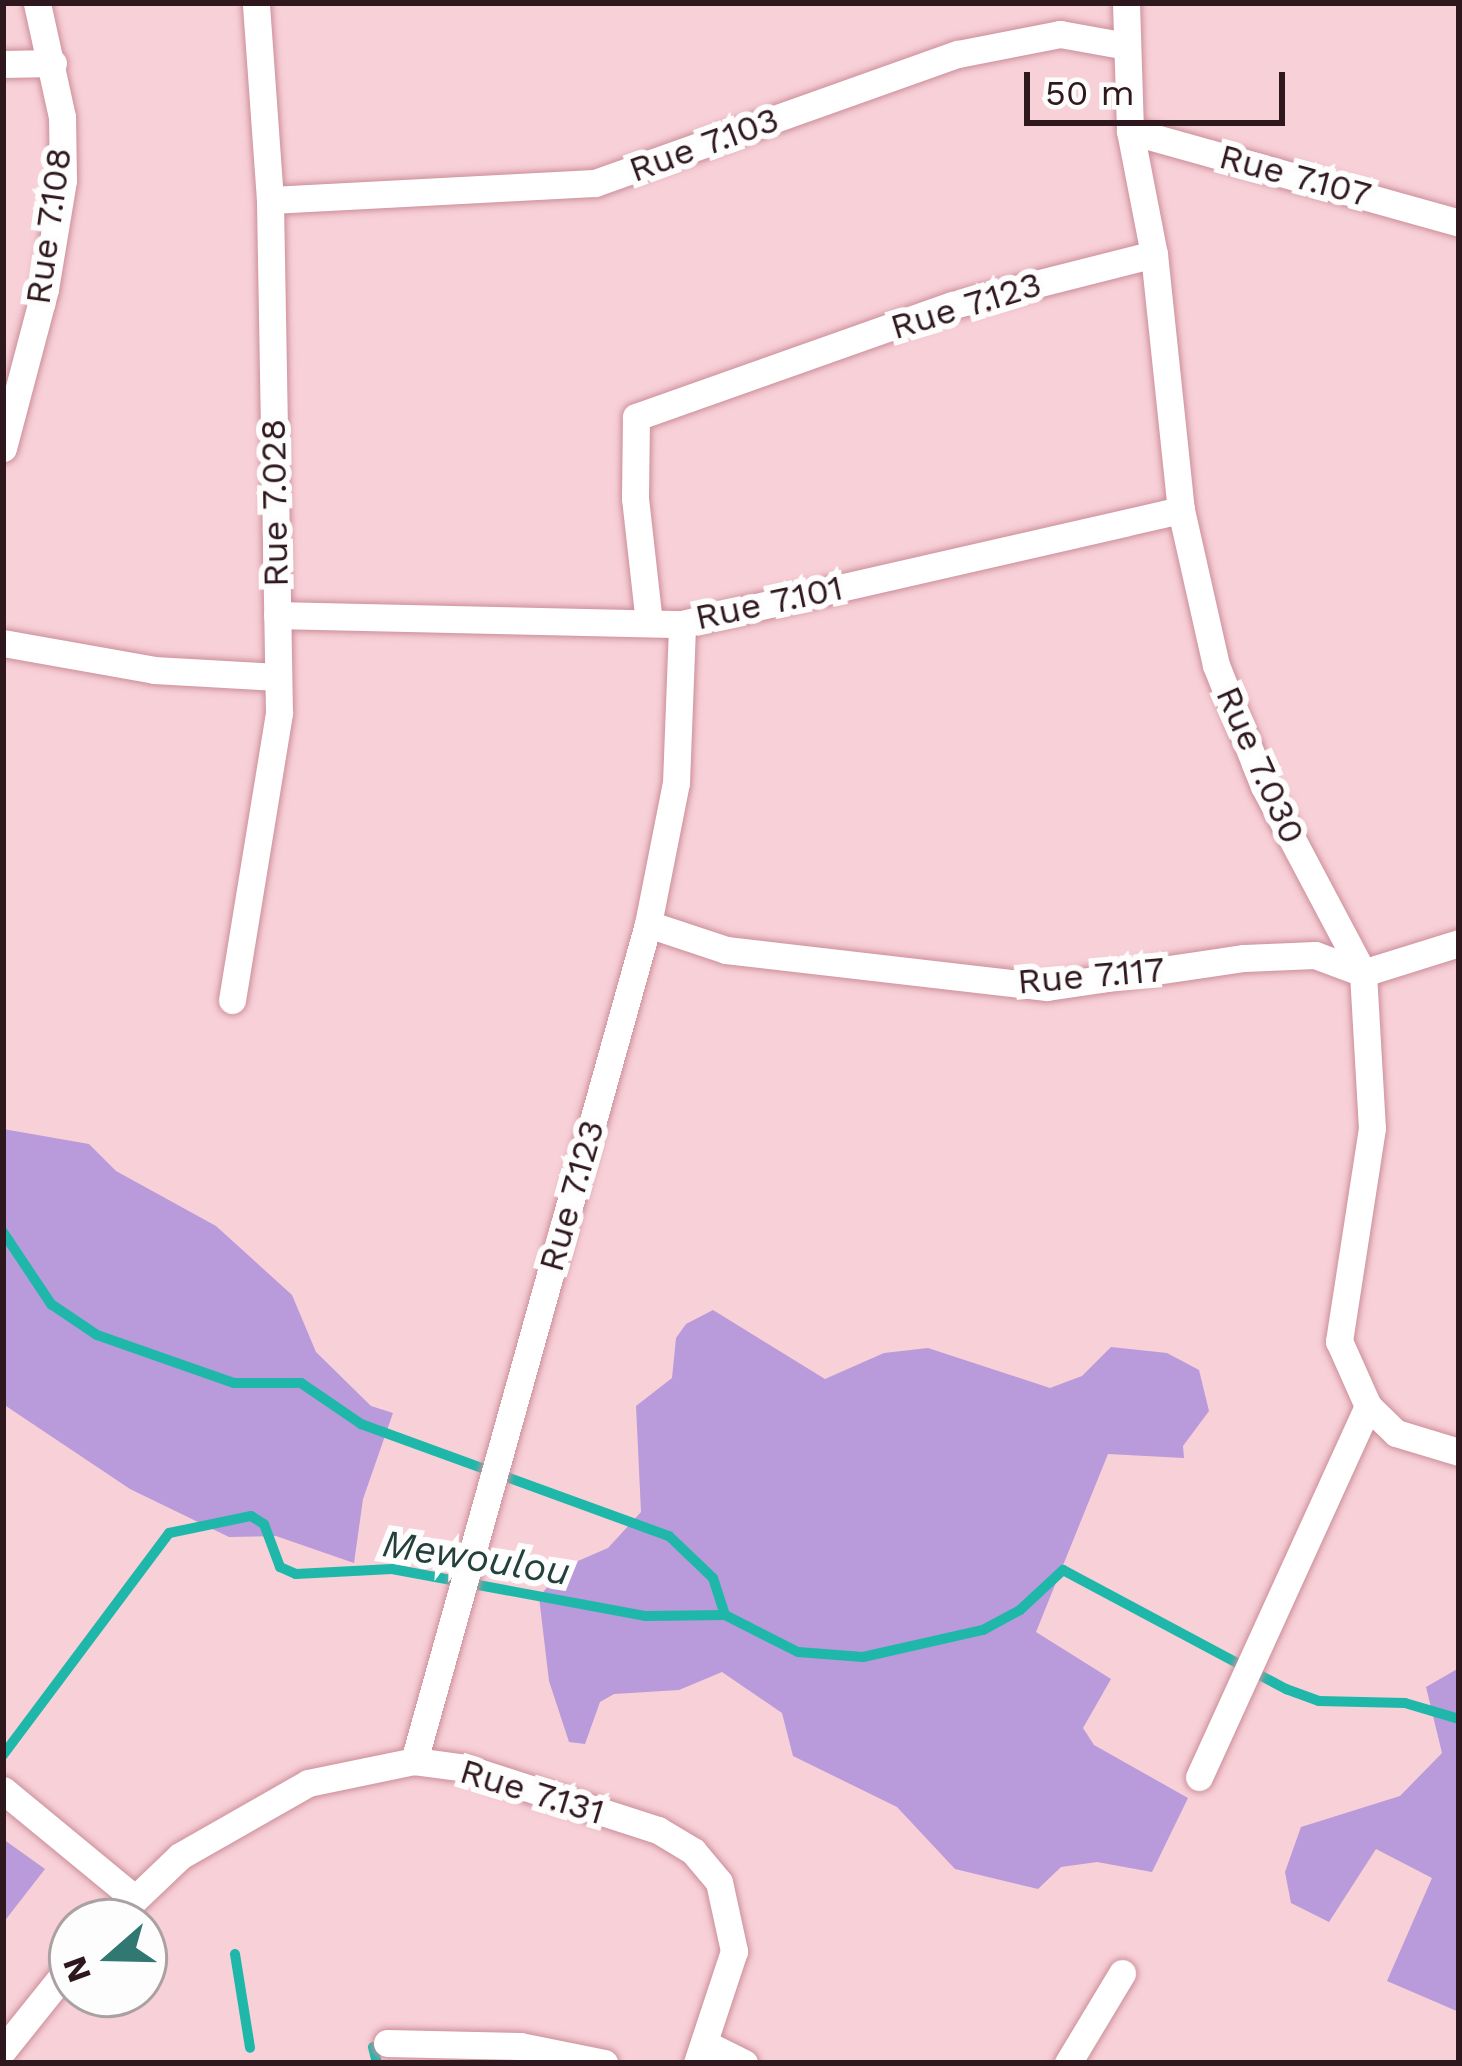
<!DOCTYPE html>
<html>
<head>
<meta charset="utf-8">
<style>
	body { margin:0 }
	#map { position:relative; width:1462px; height:2066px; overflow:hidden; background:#f8d0d7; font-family:"Work Sans",sans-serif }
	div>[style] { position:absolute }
	.green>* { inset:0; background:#b99ada }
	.stream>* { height:10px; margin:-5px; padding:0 5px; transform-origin:5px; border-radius:5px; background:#20b7ab }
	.roads { filter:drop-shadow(0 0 3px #cb8e9a) drop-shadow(0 0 3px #cb8e9a) }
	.street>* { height:27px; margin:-13.5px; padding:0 13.5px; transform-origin:13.5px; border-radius:13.5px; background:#fff }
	span { translate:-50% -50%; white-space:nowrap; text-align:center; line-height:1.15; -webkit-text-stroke:12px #fdfdfd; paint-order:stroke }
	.street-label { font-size:36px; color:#2f181d }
	.water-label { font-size:39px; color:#23403c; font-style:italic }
	.frame { position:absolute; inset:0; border:6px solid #2f181d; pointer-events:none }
	.north { position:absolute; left:48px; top:1898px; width:120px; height:120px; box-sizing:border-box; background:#fdfdfd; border:3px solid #aba1a3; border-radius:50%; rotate:250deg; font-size:33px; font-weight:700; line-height:48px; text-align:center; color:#2f181d }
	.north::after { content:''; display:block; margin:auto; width:42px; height:54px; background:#307871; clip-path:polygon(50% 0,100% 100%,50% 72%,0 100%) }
	.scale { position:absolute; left:1024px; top:72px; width:261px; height:54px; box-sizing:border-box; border:6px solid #2f181d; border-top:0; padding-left:15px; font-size:36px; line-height:42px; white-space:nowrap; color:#2f181d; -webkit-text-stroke:9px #fdfdfd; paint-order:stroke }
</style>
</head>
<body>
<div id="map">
	<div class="green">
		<div style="clip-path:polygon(3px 1129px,89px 1144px,116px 1171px,216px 1226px,292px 1295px,316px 1352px,371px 1406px,393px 1413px,363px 1499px,354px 1563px,276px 1536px,229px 1537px,130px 1489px,3px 1404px)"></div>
		<div style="clip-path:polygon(713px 1310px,825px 1379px,884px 1353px,928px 1348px,1050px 1388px,1082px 1376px,1111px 1347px,1167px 1353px,1199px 1370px,1209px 1411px,1183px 1446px,1184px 1458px,1108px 1454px,1036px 1632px,1111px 1679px,1083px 1728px,1094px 1745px,1188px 1798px,1152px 1872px,1097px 1862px,1061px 1867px,1038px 1889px,955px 1869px,897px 1807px,793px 1756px,782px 1713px,722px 1672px,679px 1690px,614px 1694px,600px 1702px,585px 1744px,569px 1742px,549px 1681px,539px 1597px,564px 1567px,608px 1548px,641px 1512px,636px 1406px,672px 1378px,676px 1338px,686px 1324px)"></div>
		<div style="clip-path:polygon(1459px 1668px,1459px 2012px,1387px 1981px,1432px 1878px,1376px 1849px,1329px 1922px,1291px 1903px,1285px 1872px,1301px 1827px,1400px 1796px,1442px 1753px,1426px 1687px)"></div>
		<div style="clip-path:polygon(3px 1839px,45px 1869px,3px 1923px)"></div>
	</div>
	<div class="stream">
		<div style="left:3px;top:1232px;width:87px;rotate:56.3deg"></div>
		<div style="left:51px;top:1304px;width:55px;rotate:34deg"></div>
		<div style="left:97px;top:1335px;width:145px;rotate:19.3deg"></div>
		<div style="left:234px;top:1383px;width:67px"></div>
		<div style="left:301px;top:1383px;width:73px;rotate:34.3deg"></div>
		<div style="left:361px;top:1424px;width:328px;rotate:20deg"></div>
		<div style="left:669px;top:1536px;width:61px;rotate:43.7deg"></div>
		<div style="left:713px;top:1578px;width:39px;rotate:72deg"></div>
		<div style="left:725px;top:1615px;width:82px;rotate:26.9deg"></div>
		<div style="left:798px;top:1652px;width:65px;rotate:4.4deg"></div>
		<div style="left:863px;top:1657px;width:123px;rotate:-12.7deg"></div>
		<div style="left:983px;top:1630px;width:42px;rotate:-28.4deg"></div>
		<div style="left:1020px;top:1610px;width:59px;rotate:-42.9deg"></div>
		<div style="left:1063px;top:1570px;width:253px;rotate:28.1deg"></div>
		<div style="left:1286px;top:1689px;width:35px;rotate:20deg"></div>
		<div style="left:1319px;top:1701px;width:86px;rotate:1.3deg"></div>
		<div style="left:1405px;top:1703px;width:56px;rotate:16.5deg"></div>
		<div style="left:3px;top:1755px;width:277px;rotate:-53.2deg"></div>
		<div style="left:169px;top:1533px;width:84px;rotate:-11.7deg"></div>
		<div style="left:251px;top:1516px;width:15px;rotate:32deg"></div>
		<div style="left:264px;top:1524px;width:46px;rotate:69.6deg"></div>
		<div style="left:280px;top:1567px;width:17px;rotate:24deg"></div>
		<div style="left:296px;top:1574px;width:96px;rotate:-3deg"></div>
		<div style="left:392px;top:1569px;width:257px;rotate:10.5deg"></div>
		<div style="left:645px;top:1616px;width:80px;rotate:-0.7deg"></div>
		<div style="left:235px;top:1954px;width:95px;rotate:80.9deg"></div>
		<div style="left:373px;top:2047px;width:16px;rotate:76deg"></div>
	</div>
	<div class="roads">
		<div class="street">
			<div style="left:1126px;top:3px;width:128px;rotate:88.2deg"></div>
			<div style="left:1130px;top:131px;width:125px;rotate:79deg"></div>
			<div style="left:1154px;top:254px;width:257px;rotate:84deg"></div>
			<div style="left:1181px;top:510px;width:159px;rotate:77.3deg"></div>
			<div style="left:1216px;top:665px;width:130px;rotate:68.4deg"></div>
			<div style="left:1264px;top:786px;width:212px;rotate:62.1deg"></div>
			<div style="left:1363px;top:973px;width:155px;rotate:86.7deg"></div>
			<div style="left:1372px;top:1128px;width:216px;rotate:98.8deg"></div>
			<div style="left:1339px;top:1341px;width:71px;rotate:66deg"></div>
			<div style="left:1368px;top:1406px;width:39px;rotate:44deg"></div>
			<div style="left:1396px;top:1433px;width:66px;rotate:16.8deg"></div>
			<div style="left:3px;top:64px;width:50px;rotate:-1.1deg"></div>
			<div style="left:1130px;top:131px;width:342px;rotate:15.6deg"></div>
			<div style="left:270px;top:200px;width:325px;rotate:-3deg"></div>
			<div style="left:595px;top:183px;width:385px;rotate:-19.6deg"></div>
			<div style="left:958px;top:54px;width:104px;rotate:-11.1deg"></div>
			<div style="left:1060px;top:34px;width:68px;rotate:10.2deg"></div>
			<div style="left:3px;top:448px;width:164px;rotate:-75.2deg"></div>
			<div style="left:45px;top:289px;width:110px;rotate:-80.6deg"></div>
			<div style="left:63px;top:180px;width:63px;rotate:-90.9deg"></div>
			<div style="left:62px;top:117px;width:117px;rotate:-102.4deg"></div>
			<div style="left:277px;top:615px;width:405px;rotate:1.3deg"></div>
			<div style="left:682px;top:624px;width:512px;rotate:-12.87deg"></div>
			<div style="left:649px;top:623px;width:126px;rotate:-96.4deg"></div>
			<div style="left:635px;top:498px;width:81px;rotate:-89.3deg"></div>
			<div style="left:636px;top:417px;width:336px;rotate:-19.5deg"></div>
			<div style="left:953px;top:305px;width:207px;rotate:-14.2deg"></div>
			<div style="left:3px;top:643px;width:153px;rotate:10.1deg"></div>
			<div style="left:154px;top:670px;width:124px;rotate:3.2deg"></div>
			<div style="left:648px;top:924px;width:82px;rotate:18.4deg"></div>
			<div style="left:726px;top:950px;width:323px;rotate:6.6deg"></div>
			<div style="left:1047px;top:987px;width:199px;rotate:-8.4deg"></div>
			<div style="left:1244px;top:958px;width:71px;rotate:-2.4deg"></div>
			<div style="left:1315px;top:955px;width:51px;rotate:20.6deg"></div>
			<div style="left:1363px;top:973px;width:101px;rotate:-17.4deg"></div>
			<div style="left:232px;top:1000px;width:291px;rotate:-80.7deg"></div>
			<div style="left:279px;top:713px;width:513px;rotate:-91.01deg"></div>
			<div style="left:270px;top:200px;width:197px;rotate:-94.1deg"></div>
			<div style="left:414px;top:1761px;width:869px;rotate:-74.38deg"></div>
			<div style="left:648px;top:924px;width:144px;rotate:-78.8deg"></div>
			<div style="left:676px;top:783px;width:159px;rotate:-87.8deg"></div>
			<div style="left:1199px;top:1777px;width:408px;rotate:-65.5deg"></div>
			<div style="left:3px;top:1790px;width:170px;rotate:39.5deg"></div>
			<div style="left:111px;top:1922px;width:95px;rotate:-43.7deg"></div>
			<div style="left:180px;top:1856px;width:147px;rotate:-29.7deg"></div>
			<div style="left:308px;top:1783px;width:108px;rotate:-11.7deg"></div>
			<div style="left:414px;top:1761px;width:52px;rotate:7.7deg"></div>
			<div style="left:466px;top:1768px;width:202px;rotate:17.9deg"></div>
			<div style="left:658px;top:1830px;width:41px;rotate:31deg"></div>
			<div style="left:693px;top:1851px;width:40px;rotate:50deg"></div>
			<div style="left:719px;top:1882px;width:71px;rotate:77.7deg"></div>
			<div style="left:734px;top:1951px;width:118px;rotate:108.3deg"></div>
			<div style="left:387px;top:2043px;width:133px;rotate:1.3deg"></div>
			<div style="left:520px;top:2046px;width:86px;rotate:11.4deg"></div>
			<div style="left:704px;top:2043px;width:45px;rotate:26.6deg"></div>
			<div style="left:3px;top:2050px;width:110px;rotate:-51.3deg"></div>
			<div style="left:1068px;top:2063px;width:105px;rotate:-59deg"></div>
		</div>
	</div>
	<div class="street-label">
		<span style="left:704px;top:145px;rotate:-20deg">Rue 7.103</span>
		<span style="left:1295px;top:176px;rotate:15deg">Rue 7.107</span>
		<span style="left:49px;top:226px;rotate:-82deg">Rue 7.108</span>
		<span style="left:966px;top:306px;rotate:-17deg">Rue 7.123</span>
		<span style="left:275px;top:503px;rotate:-91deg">Rue 7.028</span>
		<span style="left:769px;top:603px;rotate:-12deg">Rue 7.101</span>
		<span style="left:1260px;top:765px;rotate:66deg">Rue 7.030</span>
		<span style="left:1091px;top:976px;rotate:-5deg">Rue 7.117</span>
		<span style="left:572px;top:1196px;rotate:-74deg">Rue 7.123</span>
		<span style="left:532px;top:1792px;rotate:17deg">Rue 7.131</span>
	</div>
	<div class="water-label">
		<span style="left:476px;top:1558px;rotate:9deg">Mewoulou</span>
	</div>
	<div class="frame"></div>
	<div class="north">N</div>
	<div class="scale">50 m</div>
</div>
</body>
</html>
